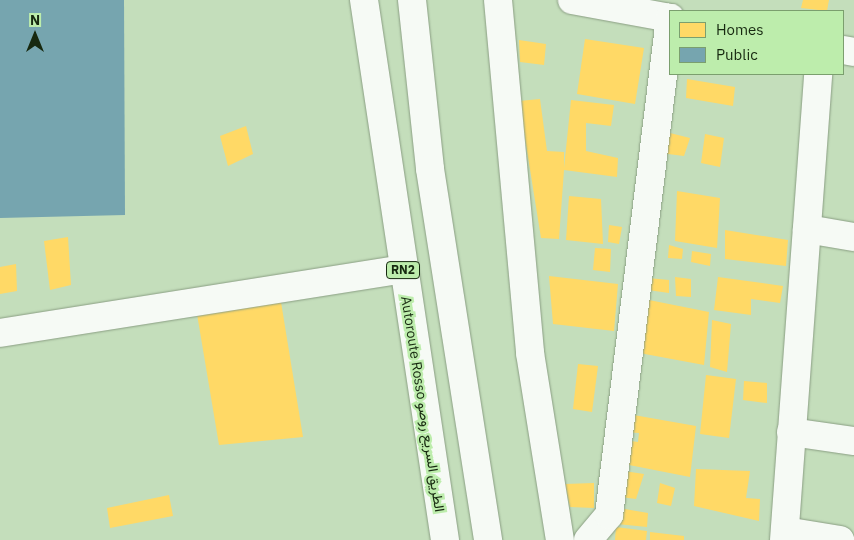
<!DOCTYPE html>
<html>
<head>
<meta charset="utf-8">
<style>
	body { margin:0 }
	#map { position:relative; width:854px; height:540px; overflow:hidden; background:#c4debb; font-family:"IBM Plex Sans",Vazirmatn,sans-serif }
	div>[style] { position:absolute }
	.homes>* { inset:0; background:#ffd966 }
	.public>* { inset:0; background:#76a5af }
	.roads { filter:drop-shadow(0 0 1px #8a9e83) drop-shadow(0 0 1px #8a9e83) }
	.minor>* { height:28px; margin:-14px; padding:0 14px; transform-origin:14px; border-radius:14px; background:#f6faf5 }
	.trunk>* { height:28px; margin:-14px; padding:0 14px; transform-origin:14px; border-radius:14px; background:#f6faf5 }
	span { translate:-50% -50%; white-space:nowrap; text-align:center; line-height:1.15; -webkit-text-stroke:5px #bdedac; paint-order:stroke }
	.shield-label span { padding:1px 4px; background:#bdedac; border:1px solid; border-radius:4px; -webkit-text-stroke-width:0 }
	.shield-label { font-size:12px; color:#172910; font-weight:700 }
	.street-label { font-size:14px; color:#172910 }
	.legend { position:absolute; left:669px; top:10px; width:175px; height:65px; box-sizing:border-box; background:#bdedac; border:1px solid #7b9f6e; margin:0; padding:6px 9px; list-style:none; font-size:15px; color:#172910 }
	.legend li { display:flex; align-items:center; gap:10px; height:25px }
	.legend b { width:25px; border:1px solid #7b9f6e }
	.north { position:absolute; left:10px; top:10px; width:50px; height:50px; -webkit-text-stroke:4px #bdedac; paint-order:stroke; rotate:0deg; font-size:14px; font-weight:700; line-height:20px; text-align:center; color:#172910 }
	.north::after { content:''; display:block; margin:auto; width:18px; height:22px; background:#172910; clip-path:polygon(50% 0,100% 100%,50% 72%,0 100%) }
</style>
</head>
<body>
<div id="map">
	<div class="homes">
		<div style="clip-path:polygon(803px 0,829px 0,827px 11px,801px 8px)"></div>
		<div style="clip-path:polygon(585px 39px,644px 48px,635px 104px,577px 94px)"></div>
		<div style="clip-path:polygon(519px 40px,546px 44px,544px 65px,520px 62px)"></div>
		<div style="clip-path:polygon(687px 79px,735px 87px,733px 106px,686px 98px)"></div>
		<div style="clip-path:polygon(540px 99px,547px 151px,564px 152px,564px 168px,571px 100px,614px 105px,611px 126px,586px 123px,586px 151px,618px 158px,617px 177px,564px 170px,559px 239px,541px 238px,519px 101px)"></div>
		<div style="clip-path:polygon(246px 126px,253px 154px,228px 166px,220px 136px)"></div>
		<div style="clip-path:polygon(666px 132px,690px 138px,684px 156px,660px 153px)"></div>
		<div style="clip-path:polygon(705px 134px,724px 138px,720px 167px,701px 163px)"></div>
		<div style="clip-path:polygon(677px 191px,720px 198px,717px 248px,675px 241px)"></div>
		<div style="clip-path:polygon(569px 196px,601px 199px,603px 244px,566px 240px)"></div>
		<div style="clip-path:polygon(609px 225px,622px 227px,619px 244px,608px 242px)"></div>
		<div style="clip-path:polygon(725px 230px,788px 240px,786px 266px,725px 259px)"></div>
		<div style="clip-path:polygon(68px 237px,71px 285px,50px 290px,44px 241px)"></div>
		<div style="clip-path:polygon(669px 245px,683px 249px,682px 259px,668px 258px)"></div>
		<div style="clip-path:polygon(595px 248px,611px 249px,610px 272px,593px 270px)"></div>
		<div style="clip-path:polygon(692px 251px,711px 254px,710px 266px,691px 262px)"></div>
		<div style="clip-path:polygon(16px 264px,17px 291px,0 294px,0 267px)"></div>
		<div style="clip-path:polygon(549px 276px,618px 284px,614px 331px,553px 324px)"></div>
		<div style="clip-path:polygon(675px 277px,691px 279px,691px 297px,676px 296px)"></div>
		<div style="clip-path:polygon(718px 277px,783px 286px,780px 303px,751px 299px,751px 315px,714px 310px)"></div>
		<div style="clip-path:polygon(648px 278px,669px 280px,669px 293px,648px 290px)"></div>
		<div style="clip-path:polygon(639px 298px,709px 312px,704px 365px,634px 352px)"></div>
		<div style="clip-path:polygon(281px 302px,303px 437px,219px 445px,197px 314px)"></div>
		<div style="clip-path:polygon(712px 320px,731px 324px,727px 372px,710px 367px)"></div>
		<div style="clip-path:polygon(578px 364px,598px 366px,592px 412px,573px 409px)"></div>
		<div style="clip-path:polygon(706px 375px,736px 379px,729px 438px,700px 434px)"></div>
		<div style="clip-path:polygon(744px 381px,767px 383px,767px 403px,743px 400px)"></div>
		<div style="clip-path:polygon(628px 414px,696px 426px,690px 477px,624px 464px,624px 440px,638px 442px,639px 433px,625px 432px)"></div>
		<div style="clip-path:polygon(696px 469px,750px 471px,746px 498px,760px 499px,759px 521px,694px 506px)"></div>
		<div style="clip-path:polygon(624px 471px,644px 474px,636px 499px,620px 497px)"></div>
		<div style="clip-path:polygon(594px 483px,594px 508px,570px 507px,565px 484px)"></div>
		<div style="clip-path:polygon(660px 483px,675px 488px,671px 506px,657px 503px)"></div>
		<div style="clip-path:polygon(169px 495px,173px 516px,110px 528px,107px 508px)"></div>
		<div style="clip-path:polygon(619px 508px,648px 513px,647px 527px,617px 524px)"></div>
		<div style="clip-path:polygon(616px 527px,647px 531px,646px 540px,615px 540px)"></div>
		<div style="clip-path:polygon(650px 532px,684px 536px,684px 540px,650px 540px)"></div>
	</div>
	<div class="public">
		<div style="clip-path:polygon(0 0,124px 0,125px 215px,0 218px)"></div>
	</div>
	<div class="roads">
		<div class="minor">
			<div style="left:498px;top:0;width:354px;rotate:84.8deg"></div>
			<div style="left:530px;top:353px;width:189px;rotate:80.9deg"></div>
			<div style="left:572px;top:0;width:100px;rotate:10.4deg"></div>
			<div style="left:843px;top:50px;width:11px;rotate:10deg"></div>
			<div style="left:807px;top:229px;width:48px;rotate:9.7deg"></div>
			<div style="left:0;top:333px;width:407px;rotate:-9deg"></div>
			<div style="left:791px;top:432px;width:64px;rotate:8.1deg"></div>
			<div style="left:785px;top:531px;width:56px;rotate:9.3deg"></div>
			<div style="left:588px;top:540px;width:33px;rotate:-50deg"></div>
			<div style="left:609px;top:515px;width:501px;rotate:-83deg"></div>
			<div style="left:784px;top:540px;width:467px;rotate:-85.8deg"></div>
		</div>
		<div class="trunk">
			<div style="left:364px;top:0;width:546px;rotate:81.47deg"></div>
			<div style="left:412px;top:0;width:170px;rotate:83.9deg"></div>
			<div style="left:430px;top:169px;width:376px;rotate:81.1deg"></div>
		</div>
	</div>
	<div class="shield-label">
		<span style="left:403px;top:270px">RN2</span>
	</div>
	<div class="street-label">
		<span style="left:423px;top:404px;rotate:81deg">Autoroute Rosso الطريق السريع روصو</span>
	</div>
	<ul class="legend">
	<li><b style="height:14px;background:#ffd966"></b>Homes</li>
	<li><b style="height:14px;background:#76a5af"></b>Public</li>
	</ul>
	<div class="north">N</div>
</div>
</body>
</html>
